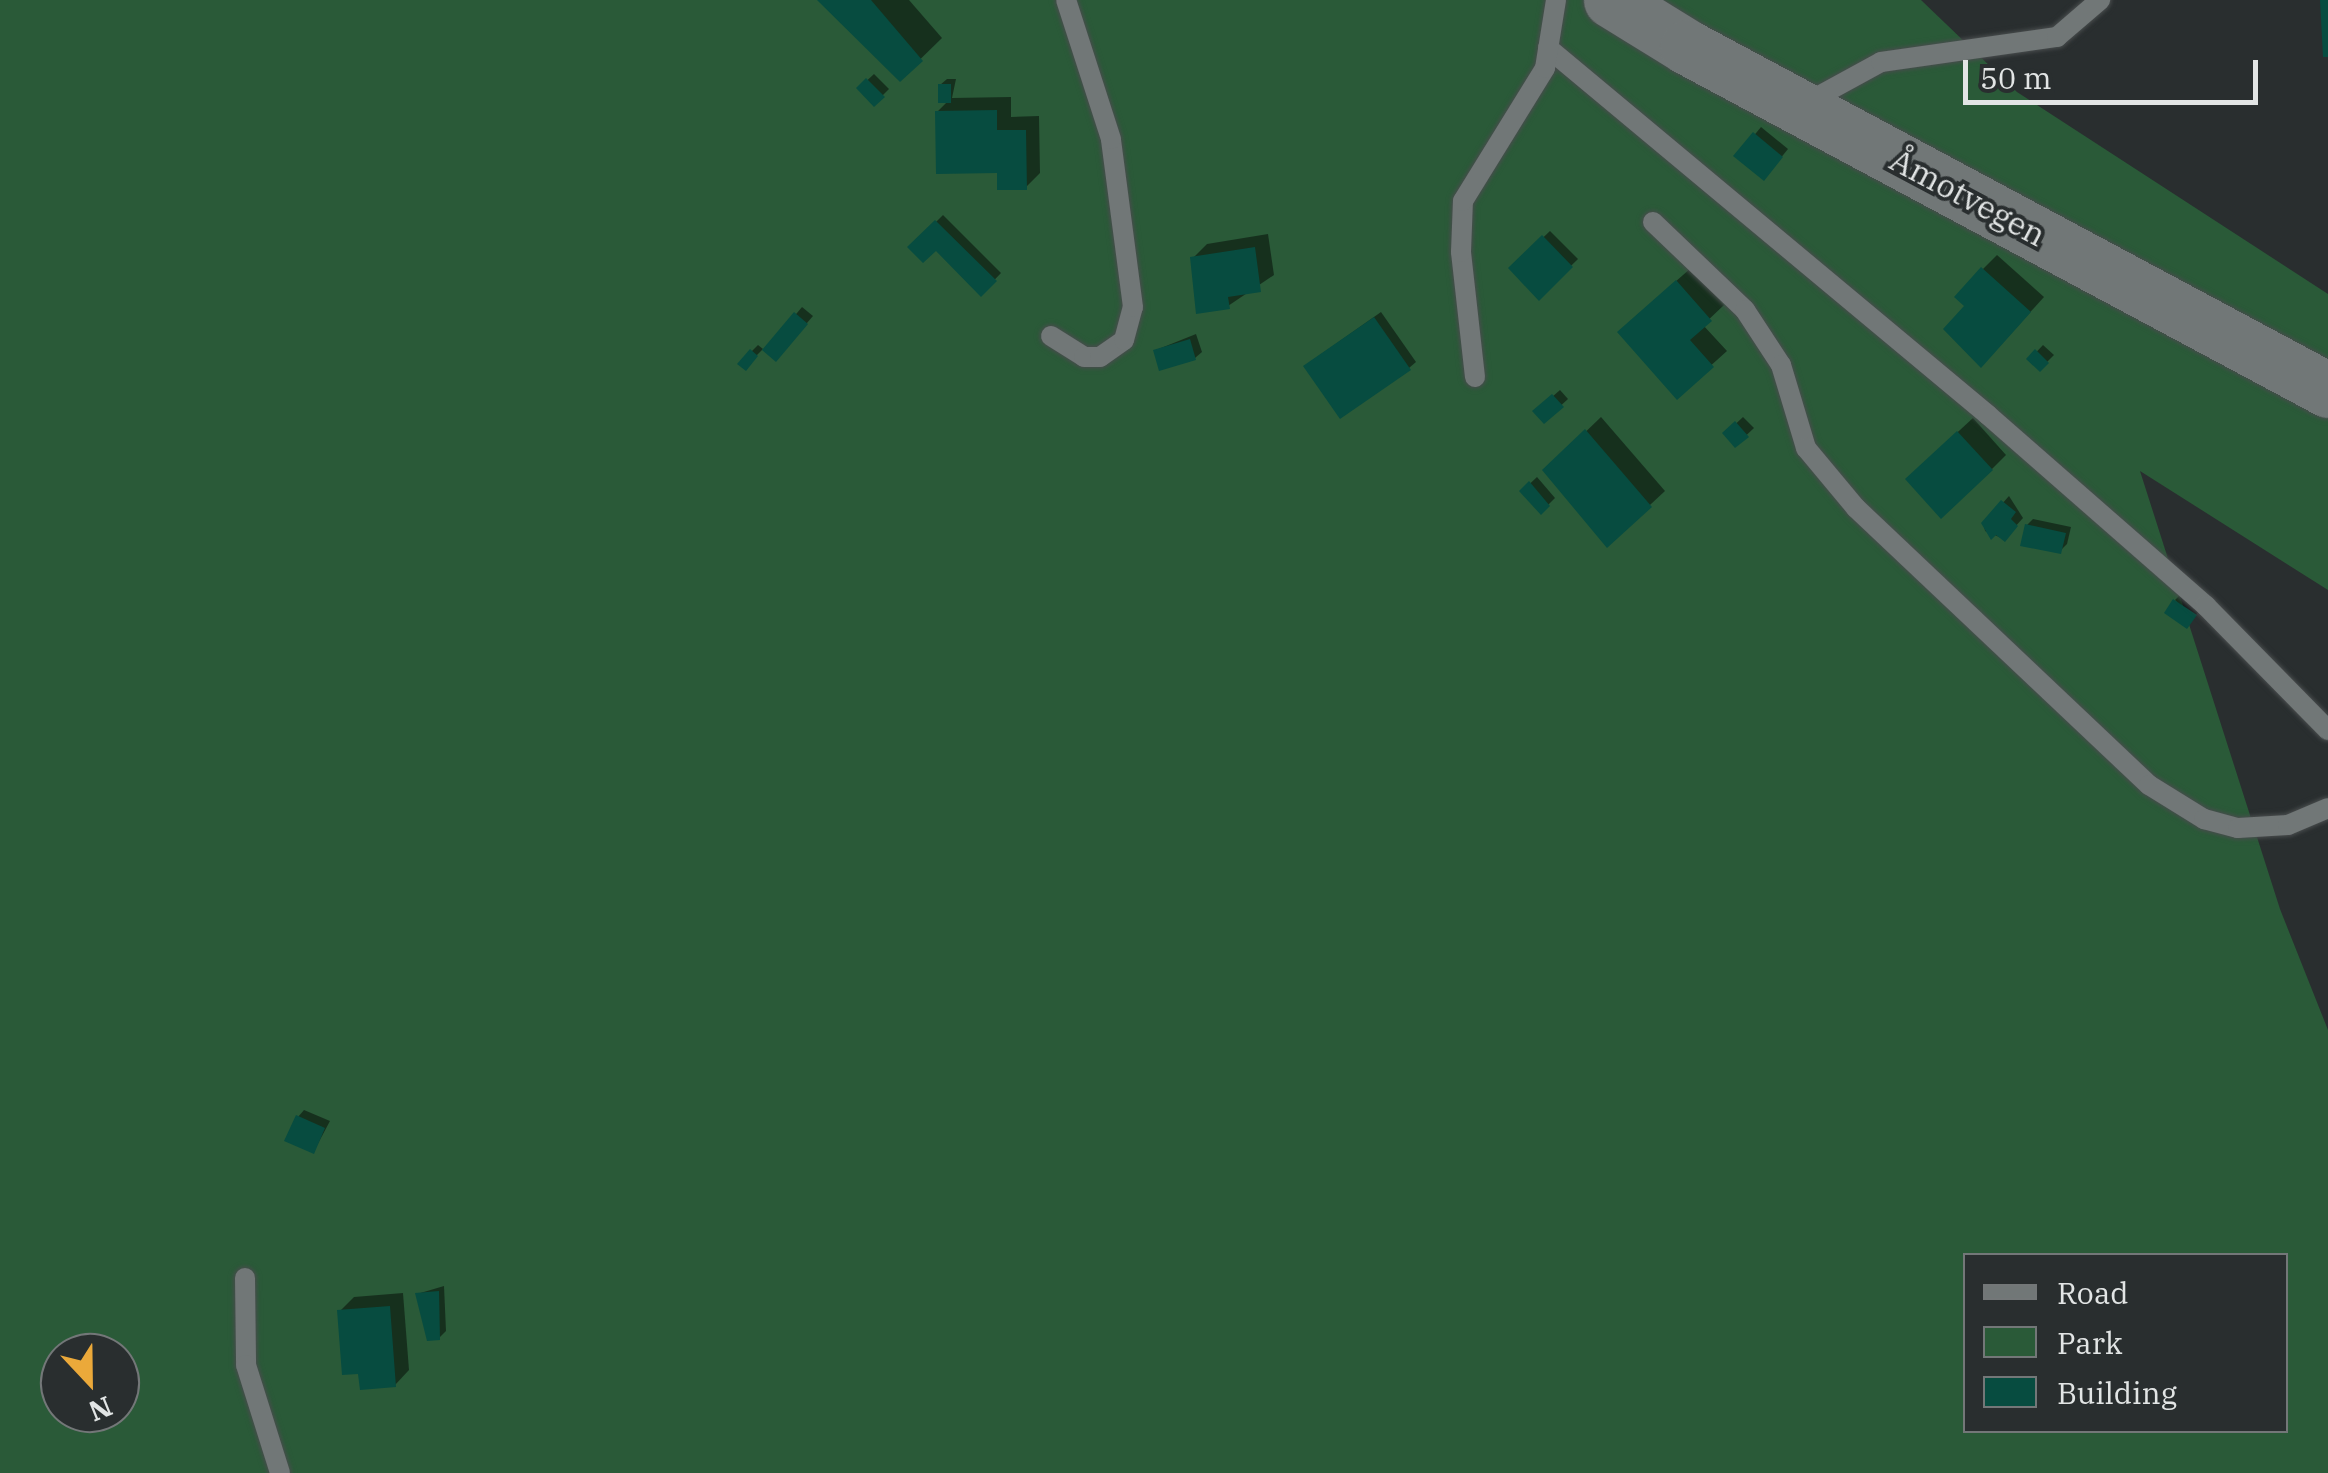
<!DOCTYPE html>
<html>
<head>
<meta charset="utf-8">
<style>
	body { margin:0 }
	#map { position:relative; width:2328px; height:1473px; overflow:hidden; background:#292e2f; font-family:"IBM Plex Serif",serif }
	div>[style] { position:absolute }
	.green>* { inset:0; background:#2a5a38 }
	.shadow>* { inset:0; background:#0007 }
	.building>* { inset:0; background:#074c40 }
	.roads { filter:drop-shadow(0 0 2px #484c4d) drop-shadow(0 0 2px #484c4d) }
	.service>* { height:20px; margin:-10px; padding:0 10px; transform-origin:10px; border-radius:10px; background:#717777 }
	.secondary>* { height:55px; margin:-27.5px; padding:0 27.5px; transform-origin:27.5px; border-radius:27.5px; background:#717777 }
	span { translate:-50% -50%; white-space:nowrap; text-align:center; line-height:1.15; -webkit-text-stroke:8px #292e2f; paint-order:stroke }
	.street-label { font-size:32px; color:#e2e5e5 }
	.legend { position:absolute; left:1963px; top:1253px; width:325px; height:180px; box-sizing:border-box; background:#292e2f; border:2px solid #737778; margin:0; padding:12px 18px; list-style:none; font-size:30px; color:#e2e5e5 }
	.legend li { display:flex; align-items:center; gap:20px; height:50px }
	.legend b { width:50px; border:2px solid #737778 }
	.north { position:absolute; left:40px; top:1333px; width:100px; height:100px; box-sizing:border-box; background:#292e2f; border:2px solid #737778; border-radius:50%; rotate:158deg; font-size:28px; font-weight:700; line-height:40px; text-align:center; color:#e2e5e5 }
	.north::after { content:''; display:block; margin:auto; width:35px; height:45px; background:#eba93a; clip-path:polygon(50% 0,100% 100%,50% 72%,0 100%) }
	.scale { position:absolute; left:1963px; top:60px; width:295px; height:45px; box-sizing:border-box; border:5px solid #e2e5e5; border-top:0; padding-left:12px; font-size:30px; line-height:35px; white-space:nowrap; color:#e2e5e5; -webkit-text-stroke:8px #292e2f; paint-order:stroke }
</style>
</head>
<body>
<div id="map">
	<div class="green">
		<div style="clip-path:polygon(evenodd,0 0,1921px 0,2017px 92px,2328px 294px,2328px 590px,2140px 471px,2280px 909px,2328px 1030px,2328px 1473px,0 1473px,0 0,1966px 1256px,2286px 1256px,2286px 1430px,1966px 1430px,1966px 1256px,0 0,60px 1353px,120px 1353px,120px 1413px,60px 1413px,60px 1353px)"></div>
	</div>
	<div class="shadow">
		<div style="clip-path:polygon(822px 0,909px 0,942px 38px,900px 79px)"></div>
		<div style="clip-path:polygon(874px 74px,889px 89px,874px 104px,859px 88px)"></div>
		<div style="clip-path:polygon(947px 79px,956px 79px,952px 98px,1011px 97px,1011px 117px,1039px 116px,1040px 173px,1026px 187px,937px 112px,949px 100px,940px 85px)"></div>
		<div style="clip-path:polygon(1761px 127px,1788px 149px,1770px 171px,1737px 156px)"></div>
		<div style="clip-path:polygon(943px 215px,1001px 273px,981px 294px,936px 248px,911px 247px)"></div>
		<div style="clip-path:polygon(1550px 231px,1578px 259px,1539px 297px,1511px 268px)"></div>
		<div style="clip-path:polygon(1268px 234px,1274px 275px,1228px 306px,1193px 258px,1207px 244px)"></div>
		<div style="clip-path:polygon(1997px 255px,2044px 297px,1995px 351px,1968px 306px,1983px 269px)"></div>
		<div style="clip-path:polygon(1691px 268px,1724px 305px,1703px 325px,1727px 351px,1677px 396px,1634px 318px)"></div>
		<div style="clip-path:polygon(802px 307px,813px 316px,782px 352px,766px 350px)"></div>
		<div style="clip-path:polygon(1381px 312px,1416px 362px,1409px 368px,1313px 360px)"></div>
		<div style="clip-path:polygon(1196px 334px,1202px 352px,1195px 358px,1156px 350px)"></div>
		<div style="clip-path:polygon(758px 345px,763px 349px,745px 367px,740px 363px)"></div>
		<div style="clip-path:polygon(2043px 345px,2054px 355px,2040px 369px,2030px 359px)"></div>
		<div style="clip-path:polygon(1560px 390px,1568px 399px,1544px 421px,1536px 411px)"></div>
		<div style="clip-path:polygon(1601px 417px,1665px 491px,1607px 545px,1546px 470px)"></div>
		<div style="clip-path:polygon(1743px 417px,1754px 428px,1736px 445px,1726px 433px)"></div>
		<div style="clip-path:polygon(1973px 418px,2006px 455px,1992px 469px,1922px 465px)"></div>
		<div style="clip-path:polygon(1537px 477px,1555px 498px,1541px 512px,1522px 491px)"></div>
		<div style="clip-path:polygon(2009px 496px,2023px 518px,2004px 539px,1985px 531px,1984px 524px)"></div>
		<div style="clip-path:polygon(2033px 519px,2071px 527px,2067px 544px,2060px 551px,2027px 525px)"></div>
		<div style="clip-path:polygon(2181px 594px,2201px 608px,2193px 619px,2175px 600px)"></div>
		<div style="clip-path:polygon(304px 1110px,330px 1121px,314px 1151px,298px 1117px)"></div>
		<div style="clip-path:polygon(444px 1286px,446px 1331px,439px 1338px,417px 1294px)"></div>
		<div style="clip-path:polygon(403px 1293px,409px 1370px,395px 1385px,340px 1311px,354px 1297px)"></div>
	</div>
	<div class="building">
		<div style="clip-path:polygon(817px 0,871px 0,923px 61px,900px 82px)"></div>
		<div style="clip-path:polygon(2320px 0,2328px 0,2328px 57px,2323px 57px)"></div>
		<div style="clip-path:polygon(866px 78px,885px 97px,874px 107px,856px 88px)"></div>
		<div style="clip-path:polygon(938px 84px,951px 84px,951px 103px,938px 103px)"></div>
		<div style="clip-path:polygon(997px 110px,997px 130px,1026px 130px,1027px 190px,997px 190px,997px 173px,936px 174px,935px 111px)"></div>
		<div style="clip-path:polygon(1753px 132px,1783px 157px,1764px 181px,1733px 156px)"></div>
		<div style="clip-path:polygon(935px 220px,997px 281px,981px 297px,936px 251px,923px 263px,907px 247px)"></div>
		<div style="clip-path:polygon(1542px 235px,1573px 267px,1539px 301px,1508px 268px)"></div>
		<div style="clip-path:polygon(1255px 247px,1261px 292px,1228px 297px,1230px 309px,1196px 314px,1190px 257px)"></div>
		<div style="clip-path:polygon(1981px 267px,2031px 312px,1981px 368px,1943px 329px,1964px 306px,1954px 297px)"></div>
		<div style="clip-path:polygon(1676px 280px,1712px 321px,1690px 340px,1714px 367px,1677px 400px,1617px 332px)"></div>
		<div style="clip-path:polygon(794px 312px,808px 324px,776px 362px,762px 350px)"></div>
		<div style="clip-path:polygon(1374px 317px,1411px 370px,1340px 419px,1303px 366px)"></div>
		<div style="clip-path:polygon(1190px 339px,1196px 360px,1159px 371px,1153px 350px)"></div>
		<div style="clip-path:polygon(750px 349px,758px 356px,746px 371px,737px 364px)"></div>
		<div style="clip-path:polygon(2035px 349px,2049px 363px,2040px 372px,2026px 359px)"></div>
		<div style="clip-path:polygon(1552px 394px,1564px 407px,1544px 424px,1532px 411px)"></div>
		<div style="clip-path:polygon(1735px 421px,1749px 437px,1735px 448px,1722px 433px)"></div>
		<div style="clip-path:polygon(1585px 429px,1652px 507px,1607px 548px,1542px 470px)"></div>
		<div style="clip-path:polygon(1957px 431px,1993px 470px,1941px 519px,1905px 479px)"></div>
		<div style="clip-path:polygon(1529px 481px,1550px 506px,1541px 515px,1519px 491px)"></div>
		<div style="clip-path:polygon(2001px 500px,2016px 512px,2011px 519px,2018px 526px,2005px 542px,1996px 535px,1991px 540px,1981px 523px)"></div>
		<div style="clip-path:polygon(2025px 524px,2066px 533px,2061px 554px,2020px 546px)"></div>
		<div style="clip-path:polygon(2173px 599px,2197px 615px,2187px 629px,2164px 613px)"></div>
		<div style="clip-path:polygon(296px 1115px,325px 1128px,314px 1154px,284px 1141px)"></div>
		<div style="clip-path:polygon(439px 1291px,440px 1340px,427px 1341px,415px 1293px)"></div>
		<div style="clip-path:polygon(390px 1306px,396px 1387px,360px 1390px,358px 1374px,342px 1375px,337px 1310px)"></div>
	</div>
	<div class="roads">
		<div class="service">
			<div style="left:1548px;top:48px;width:573px;rotate:39.83deg"></div>
			<div style="left:1988px;top:415px;width:290px;rotate:41.2deg"></div>
			<div style="left:2206px;top:606px;width:174px;rotate:45.5deg"></div>
			<div style="left:1806px;top:103px;width:85px;rotate:-28.7deg"></div>
			<div style="left:1881px;top:62px;width:178px;rotate:-8.1deg"></div>
			<div style="left:2057px;top:37px;width:57px;rotate:-40.7deg"></div>
			<div style="left:1653px;top:222px;width:127px;rotate:43.7deg"></div>
			<div style="left:1745px;top:310px;width:66px;rotate:56.8deg"></div>
			<div style="left:1781px;top:365px;width:87px;rotate:73.2deg"></div>
			<div style="left:1806px;top:448px;width:78px;rotate:50.2deg"></div>
			<div style="left:1856px;top:508px;width:403px;rotate:43.4deg"></div>
			<div style="left:2149px;top:785px;width:65px;rotate:31.7deg"></div>
			<div style="left:2204px;top:819px;width:35px;rotate:15deg"></div>
			<div style="left:2238px;top:828px;width:50px;rotate:-3.4deg"></div>
			<div style="left:2288px;top:825px;width:43px;rotate:-23deg"></div>
			<div style="left:1051px;top:336px;width:39px;rotate:32deg"></div>
			<div style="left:1084px;top:357px;width:16px"></div>
			<div style="left:1100px;top:357px;width:29px;rotate:-35deg"></div>
			<div style="left:1124px;top:340px;width:34px;rotate:-75deg"></div>
			<div style="left:1133px;top:307px;width:169px;rotate:-97.5deg"></div>
			<div style="left:1111px;top:139px;width:146px;rotate:-107.9deg"></div>
			<div style="left:1475px;top:377px;width:126px;rotate:-96.4deg"></div>
			<div style="left:1461px;top:252px;width:51px;rotate:-87.8deg"></div>
			<div style="left:1463px;top:201px;width:156px;rotate:-58.3deg"></div>
			<div style="left:1545px;top:68px;width:69px;rotate:-80.8deg"></div>
			<div style="left:245px;top:1278px;width:87px;rotate:89.3deg"></div>
			<div style="left:246px;top:1365px;width:113px;rotate:72.5deg"></div>
		</div>
		<div class="secondary">
			<div style="left:1611px;top:0;width:89px;rotate:31.7deg"></div>
			<div style="left:1687px;top:47px;width:727px;rotate:28.15deg"></div>
		</div>
	</div>
	<div class="street-label">
		<span style="left:1968px;top:197px;rotate:28deg">Åmotvegen</span>
	</div>
	<ul class="legend">
	<li><b style="height:12px;background:#717777"></b>Road</li>
	<li><b style="height:28px;background:#2a5a38"></b>Park</li>
	<li><b style="height:28px;background:#074c40"></b>Building</li>
	</ul>
	<div class="north">N</div>
	<div class="scale">50 m</div>
</div>
</body>
</html>
